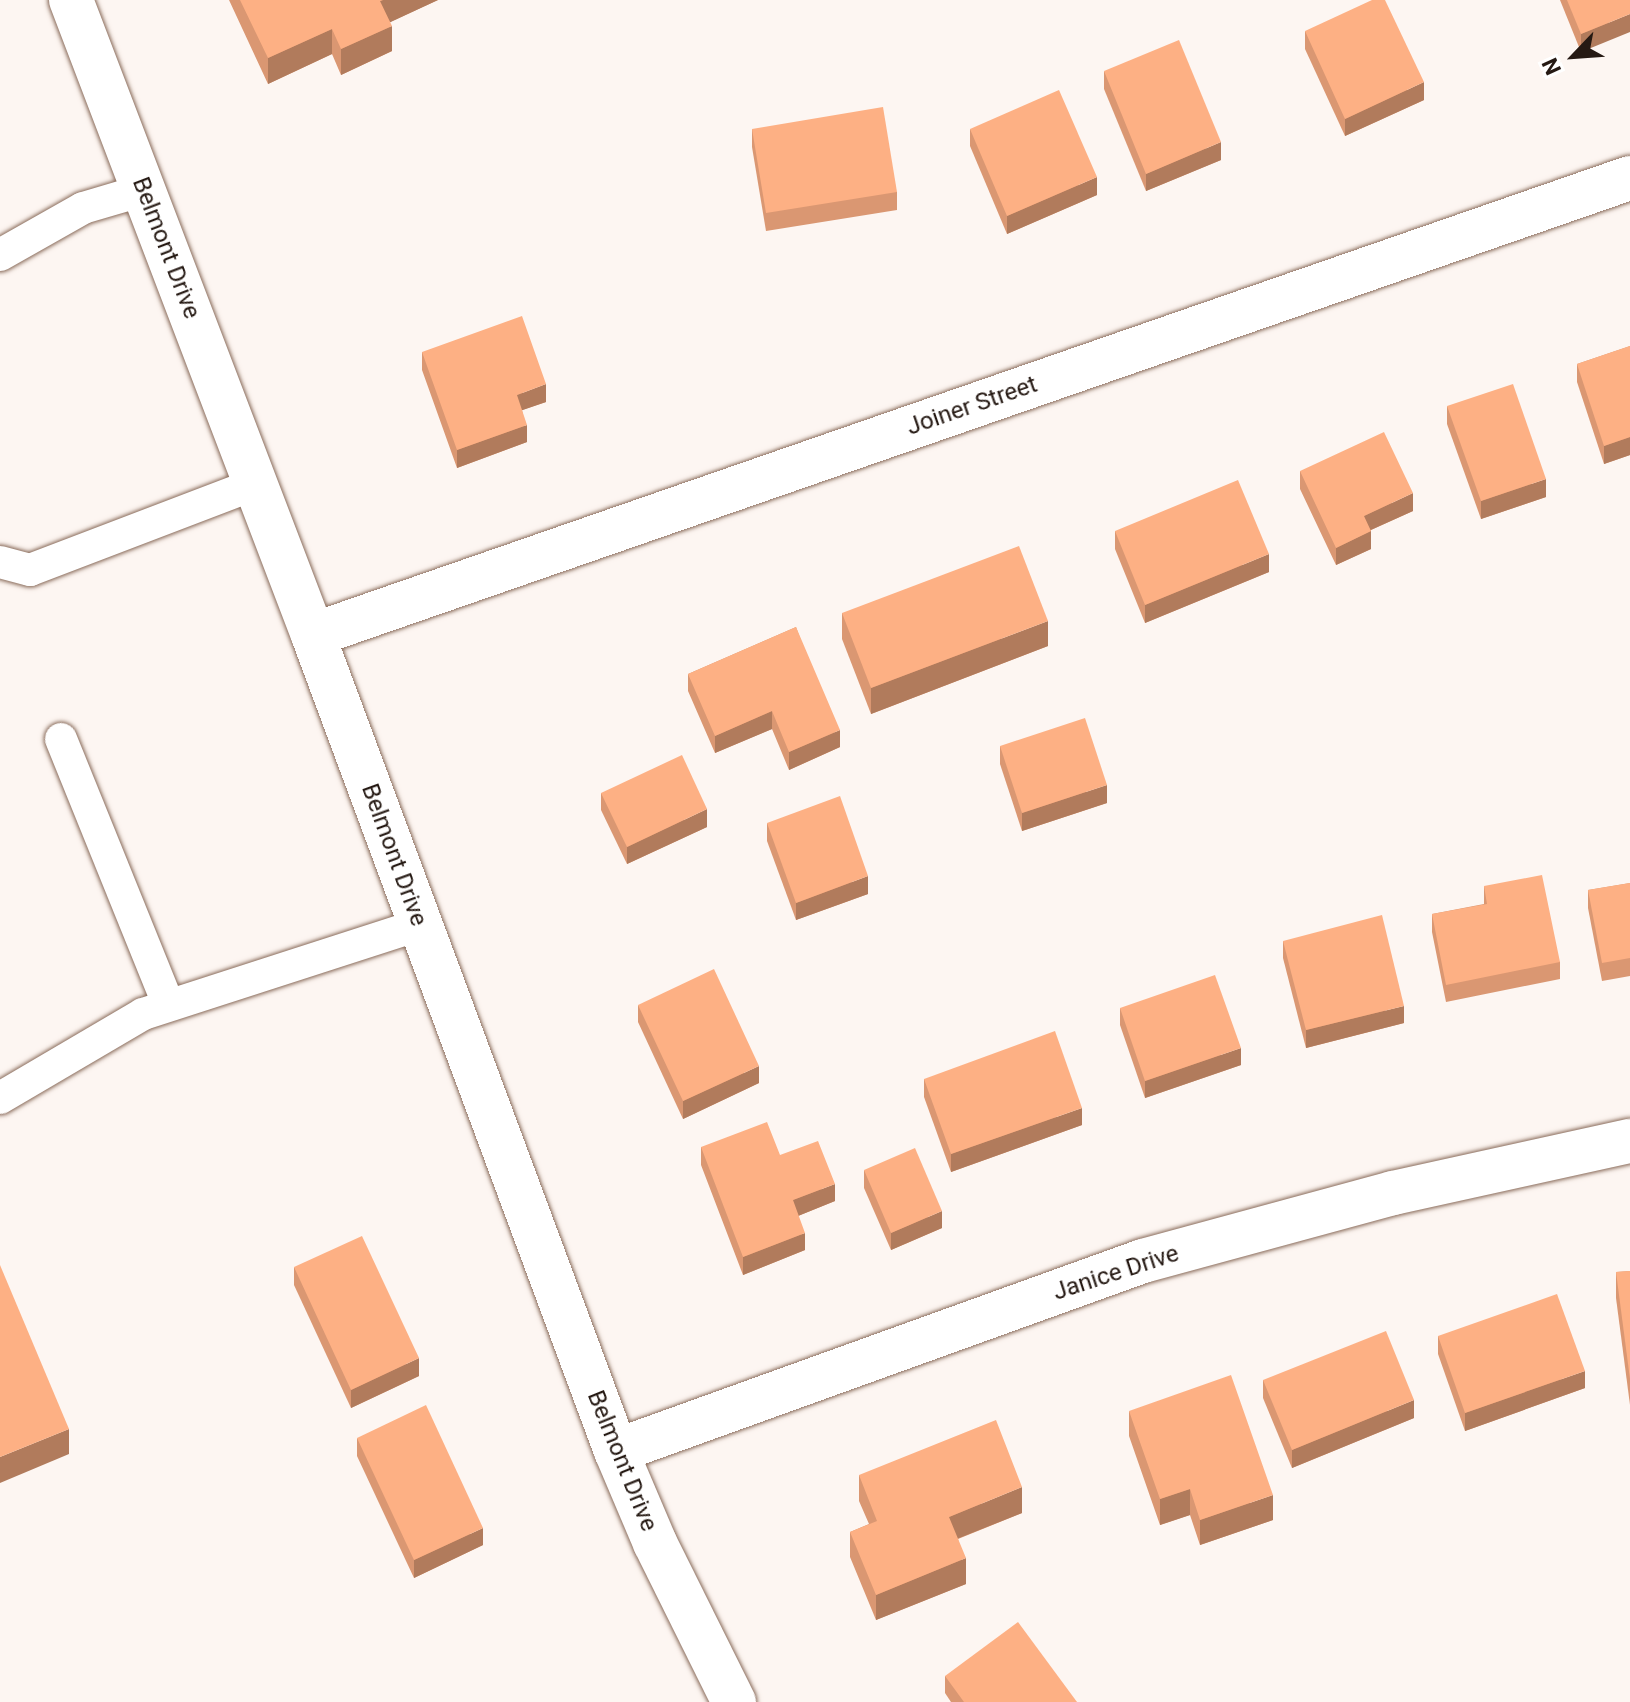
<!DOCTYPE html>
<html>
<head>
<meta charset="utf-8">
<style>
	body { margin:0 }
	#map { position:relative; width:1630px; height:1702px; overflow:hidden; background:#fdf6f2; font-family:Roboto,sans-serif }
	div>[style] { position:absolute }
	.roads { filter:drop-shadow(0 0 2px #8a6c5b) drop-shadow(0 0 2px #8a6c5b) }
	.service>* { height:32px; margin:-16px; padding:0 16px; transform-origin:16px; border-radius:16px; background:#fff }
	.minor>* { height:44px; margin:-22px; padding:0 22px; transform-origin:22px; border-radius:22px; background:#fff }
	.wall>* { inset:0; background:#da9772 }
	.shaded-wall>* { inset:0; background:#b17b5c }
	.building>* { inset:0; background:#fdb084 }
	span { translate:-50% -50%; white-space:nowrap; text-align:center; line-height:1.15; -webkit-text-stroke:8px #fff; paint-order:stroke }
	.street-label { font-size:24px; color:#251913 }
	.north { position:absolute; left:1534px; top:16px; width:80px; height:80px; -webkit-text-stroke:6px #fff; paint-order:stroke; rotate:245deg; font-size:22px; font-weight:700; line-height:32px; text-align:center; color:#251913 }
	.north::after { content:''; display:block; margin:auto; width:28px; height:36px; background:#251913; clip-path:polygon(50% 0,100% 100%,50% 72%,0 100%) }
</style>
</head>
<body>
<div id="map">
	<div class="roads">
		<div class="service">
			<div style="left:0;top:255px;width:95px;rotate:-29.5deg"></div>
			<div style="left:83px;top:208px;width:64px;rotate:-16.4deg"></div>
			<div style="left:0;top:562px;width:31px;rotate:15deg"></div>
			<div style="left:30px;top:570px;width:241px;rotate:-20.9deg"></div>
			<div style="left:61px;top:739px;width:286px;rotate:68deg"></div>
			<div style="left:0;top:1098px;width:166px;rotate:-30.4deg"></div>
			<div style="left:143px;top:1014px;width:290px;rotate:-17.9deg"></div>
		</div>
		<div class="minor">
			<div style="left:71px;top:0;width:680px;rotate:69.14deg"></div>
			<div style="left:313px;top:635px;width:870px;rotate:69.63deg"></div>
			<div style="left:616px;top:1451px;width:100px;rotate:67deg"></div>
			<div style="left:655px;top:1543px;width:178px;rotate:63.6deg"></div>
			<div style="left:313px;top:635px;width:1394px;rotate:-19.14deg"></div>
			<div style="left:616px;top:1451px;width:560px;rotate:-19.83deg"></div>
			<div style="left:1143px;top:1261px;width:259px;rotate:-15.2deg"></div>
			<div style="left:1393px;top:1193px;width:243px;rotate:-12.4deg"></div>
		</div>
	</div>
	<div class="wall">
		<div style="clip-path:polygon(229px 0,438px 0,390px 22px,392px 51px,341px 75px,332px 54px,268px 84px)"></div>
		<div style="clip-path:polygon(1560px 0,1630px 0,1581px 52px)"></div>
		<div style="clip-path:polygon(1305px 31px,1424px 100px,1345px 136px,1305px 49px)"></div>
		<div style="clip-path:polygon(1104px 71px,1221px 160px,1146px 191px,1104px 89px)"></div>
		<div style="clip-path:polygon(752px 129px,897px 192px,897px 210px,766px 231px,752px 147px)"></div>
		<div style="clip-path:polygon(970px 129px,1097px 195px,1007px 234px,970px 146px)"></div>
		<div style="clip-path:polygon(1630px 346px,1630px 455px,1604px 464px,1577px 382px,1577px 364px)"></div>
		<div style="clip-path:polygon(422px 352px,546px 402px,522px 410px,527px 442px,457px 468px,422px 370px)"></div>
		<div style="clip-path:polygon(1447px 406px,1546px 497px,1481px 519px,1447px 424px)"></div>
		<div style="clip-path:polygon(1300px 471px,1413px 511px,1371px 530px,1371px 549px,1336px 565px,1300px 489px)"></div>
		<div style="clip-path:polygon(1115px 531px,1269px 572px,1145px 623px,1115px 549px)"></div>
		<div style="clip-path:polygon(842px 613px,1048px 646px,871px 714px,842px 639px)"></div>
		<div style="clip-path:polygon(796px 627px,840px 747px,789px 770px,772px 729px,715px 753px,688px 691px,688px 674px)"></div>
		<div style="clip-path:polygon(1000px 746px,1107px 803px,1022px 831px,1000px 764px)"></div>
		<div style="clip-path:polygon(601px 793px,707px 827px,627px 864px,601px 810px)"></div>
		<div style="clip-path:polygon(767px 823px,868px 894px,796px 920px,767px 841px)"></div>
		<div style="clip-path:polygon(1630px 883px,1630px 976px,1602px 981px,1588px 908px,1588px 890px)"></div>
		<div style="clip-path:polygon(1484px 886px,1560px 962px,1560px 979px,1446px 1002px,1432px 932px,1432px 914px,1484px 904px)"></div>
		<div style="clip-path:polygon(1283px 941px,1404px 1023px,1306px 1048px,1283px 958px)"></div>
		<div style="clip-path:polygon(638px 1005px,759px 1083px,683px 1119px,638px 1022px)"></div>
		<div style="clip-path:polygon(1120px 1008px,1241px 1065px,1145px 1098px,1120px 1025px)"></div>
		<div style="clip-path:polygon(924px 1079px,1082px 1125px,951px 1172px,924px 1097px)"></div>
		<div style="clip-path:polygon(701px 1147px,780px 1155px,835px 1201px,798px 1216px,805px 1250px,743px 1275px,701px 1165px)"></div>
		<div style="clip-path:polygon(864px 1170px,942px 1228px,891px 1250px,864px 1188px)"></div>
		<div style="clip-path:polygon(294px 1267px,419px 1376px,351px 1408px,294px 1285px)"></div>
		<div style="clip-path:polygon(1630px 1271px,1630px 1405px,1616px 1298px,1616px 1272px)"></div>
		<div style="clip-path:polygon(1438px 1336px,1585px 1388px,1465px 1431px,1438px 1354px)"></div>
		<div style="clip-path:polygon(1263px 1380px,1414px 1418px,1292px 1468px,1263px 1398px)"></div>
		<div style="clip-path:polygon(1129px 1411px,1273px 1520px,1200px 1545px,1190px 1515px,1160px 1525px,1129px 1436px)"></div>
		<div style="clip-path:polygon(357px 1438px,483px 1545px,414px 1578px,357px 1456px)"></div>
		<div style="clip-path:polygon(859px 1475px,1022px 1513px,958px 1539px,966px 1584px,876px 1620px,850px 1557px,850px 1532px,869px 1524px,859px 1501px)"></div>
		<div style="clip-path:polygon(945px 1676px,1077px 1702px,951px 1702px,945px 1693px)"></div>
	</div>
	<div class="shaded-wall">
		<div style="clip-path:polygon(383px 0,438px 0,380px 27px,380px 1px)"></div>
		<div style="clip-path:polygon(1630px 14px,1630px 32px,1581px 52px,1581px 34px)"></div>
		<div style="clip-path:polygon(392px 26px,392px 51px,341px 75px,341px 49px)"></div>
		<div style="clip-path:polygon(332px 29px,332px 54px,268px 84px,268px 58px)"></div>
		<div style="clip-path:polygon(1424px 82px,1424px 100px,1345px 136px,1345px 119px)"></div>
		<div style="clip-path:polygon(1221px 142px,1221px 160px,1146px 191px,1146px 174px)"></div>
		<div style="clip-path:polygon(1097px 177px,1097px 195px,1007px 234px,1007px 216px)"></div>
		<div style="clip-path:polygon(546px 384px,546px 402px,517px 412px,517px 395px)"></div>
		<div style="clip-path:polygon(527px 425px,527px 442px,457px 468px,457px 450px)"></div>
		<div style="clip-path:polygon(1630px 437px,1630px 455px,1604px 464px,1604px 446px)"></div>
		<div style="clip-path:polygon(1546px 479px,1546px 497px,1481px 519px,1481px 501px)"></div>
		<div style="clip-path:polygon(1413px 493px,1413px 511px,1364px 533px,1364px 516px)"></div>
		<div style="clip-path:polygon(1371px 531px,1371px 549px,1336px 565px,1336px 548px)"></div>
		<div style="clip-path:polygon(1269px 554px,1269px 572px,1145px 623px,1145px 605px)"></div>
		<div style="clip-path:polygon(1048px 621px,1048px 646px,871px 714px,871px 688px)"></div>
		<div style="clip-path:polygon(772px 711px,772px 729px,715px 753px,715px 736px)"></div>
		<div style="clip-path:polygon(840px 730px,840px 747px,789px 770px,789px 752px)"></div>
		<div style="clip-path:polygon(1107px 785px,1107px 803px,1022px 831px,1022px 813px)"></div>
		<div style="clip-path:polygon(707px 809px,707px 827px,627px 864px,627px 847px)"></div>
		<div style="clip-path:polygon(868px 876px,868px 894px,796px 920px,796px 903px)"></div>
		<div style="clip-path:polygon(1404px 1006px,1404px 1023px,1306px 1048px,1306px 1030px)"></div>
		<div style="clip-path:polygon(1241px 1048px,1241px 1065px,1145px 1098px,1145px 1081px)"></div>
		<div style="clip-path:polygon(759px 1066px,759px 1083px,683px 1119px,683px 1101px)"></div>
		<div style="clip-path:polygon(1082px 1108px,1082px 1125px,951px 1172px,951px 1154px)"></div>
		<div style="clip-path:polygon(835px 1184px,835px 1201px,793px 1218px,793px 1200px)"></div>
		<div style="clip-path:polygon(942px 1211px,942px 1228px,891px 1250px,891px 1233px)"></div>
		<div style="clip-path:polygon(805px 1233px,805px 1250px,743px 1275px,743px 1257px)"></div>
		<div style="clip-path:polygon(419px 1358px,419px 1376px,351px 1408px,351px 1390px)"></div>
		<div style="clip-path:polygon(1585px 1371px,1585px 1388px,1465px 1431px,1465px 1413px)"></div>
		<div style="clip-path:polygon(1414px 1400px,1414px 1418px,1292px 1468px,1292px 1450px)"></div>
		<div style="clip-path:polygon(69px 1429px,69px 1454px,0 1483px,0 1457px)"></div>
		<div style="clip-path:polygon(1022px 1487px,1022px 1513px,949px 1542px,949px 1517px)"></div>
		<div style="clip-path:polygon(1190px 1489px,1190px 1515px,1160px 1525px,1160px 1499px)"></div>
		<div style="clip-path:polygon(1273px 1495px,1273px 1520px,1200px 1545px,1200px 1520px)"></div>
		<div style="clip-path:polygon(483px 1528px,483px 1545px,414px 1578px,414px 1560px)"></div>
		<div style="clip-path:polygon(966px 1558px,966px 1584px,876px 1620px,876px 1595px)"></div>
	</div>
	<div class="building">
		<div style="clip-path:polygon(240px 0,383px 0,380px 1px,392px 26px,341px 49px,332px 29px,268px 58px)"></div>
		<div style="clip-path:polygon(1372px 0,1385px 0,1424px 82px,1345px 119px,1305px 31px)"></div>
		<div style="clip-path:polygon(1567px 0,1630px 0,1630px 14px,1581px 34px)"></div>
		<div style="clip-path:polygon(1179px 40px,1221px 142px,1146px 174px,1104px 71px)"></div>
		<div style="clip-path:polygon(1059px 90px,1097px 177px,1007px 216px,970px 129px)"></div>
		<div style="clip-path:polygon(883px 107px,897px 192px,766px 213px,752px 129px)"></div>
		<div style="clip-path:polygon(522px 316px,546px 384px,517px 395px,527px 425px,457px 450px,422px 352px)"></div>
		<div style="clip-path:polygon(1630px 346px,1630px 437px,1604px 446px,1577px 364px)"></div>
		<div style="clip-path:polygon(1513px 384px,1546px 479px,1481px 501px,1447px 406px)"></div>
		<div style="clip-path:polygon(1384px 432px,1413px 493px,1364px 516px,1371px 531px,1336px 548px,1300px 471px)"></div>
		<div style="clip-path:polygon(1238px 480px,1269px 554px,1145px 605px,1115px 531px)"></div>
		<div style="clip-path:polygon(1019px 546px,1048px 621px,871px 688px,842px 613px)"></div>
		<div style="clip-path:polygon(796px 627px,840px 730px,789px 752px,772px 711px,715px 736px,688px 674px)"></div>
		<div style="clip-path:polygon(1085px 718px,1107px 785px,1022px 813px,1000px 746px)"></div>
		<div style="clip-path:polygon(682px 755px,707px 809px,627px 847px,601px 793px)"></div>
		<div style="clip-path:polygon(840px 796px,868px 876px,796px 903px,767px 823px)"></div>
		<div style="clip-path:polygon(1542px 875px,1560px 962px,1446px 985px,1432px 914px,1487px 904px,1484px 886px)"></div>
		<div style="clip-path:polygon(1630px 883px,1630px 958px,1602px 963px,1588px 890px)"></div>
		<div style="clip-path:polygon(1382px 915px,1404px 1006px,1306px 1030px,1283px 941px)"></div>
		<div style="clip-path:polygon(714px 969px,759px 1066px,683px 1101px,638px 1005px)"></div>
		<div style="clip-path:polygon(1215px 975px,1241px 1048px,1145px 1081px,1120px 1008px)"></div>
		<div style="clip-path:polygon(1055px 1031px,1082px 1108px,951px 1154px,924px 1079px)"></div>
		<div style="clip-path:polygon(767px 1122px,780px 1155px,818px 1141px,835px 1184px,793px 1200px,805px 1233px,743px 1257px,701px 1147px)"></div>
		<div style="clip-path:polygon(915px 1148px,942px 1211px,891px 1233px,864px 1170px)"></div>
		<div style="clip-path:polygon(362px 1236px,419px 1358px,351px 1390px,294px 1267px)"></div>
		<div style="clip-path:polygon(0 1265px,69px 1429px,0 1457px)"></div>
		<div style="clip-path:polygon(1630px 1271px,1630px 1379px,1616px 1272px)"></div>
		<div style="clip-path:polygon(1557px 1294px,1585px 1371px,1465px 1413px,1438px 1336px)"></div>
		<div style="clip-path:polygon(1386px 1331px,1414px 1400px,1292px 1450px,1263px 1380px)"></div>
		<div style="clip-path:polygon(1231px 1375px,1273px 1495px,1200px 1520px,1190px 1489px,1160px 1499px,1129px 1411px)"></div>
		<div style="clip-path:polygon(426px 1405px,483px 1528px,414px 1560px,357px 1438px)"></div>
		<div style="clip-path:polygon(996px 1420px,1022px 1487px,949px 1517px,966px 1558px,876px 1595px,850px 1532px,877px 1521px,859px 1475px)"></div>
		<div style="clip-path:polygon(1018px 1622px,1077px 1702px,964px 1702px,945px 1676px)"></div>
	</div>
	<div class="street-label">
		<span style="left:166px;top:248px;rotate:69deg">Belmont Drive</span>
		<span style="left:972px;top:406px;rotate:-19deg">Joiner Street</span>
		<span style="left:394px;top:855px;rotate:70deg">Belmont Drive</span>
		<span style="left:1116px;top:1273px;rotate:-18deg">Janice Drive</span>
		<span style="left:622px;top:1461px;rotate:68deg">Belmont Drive</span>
	</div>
	<div class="north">N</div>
</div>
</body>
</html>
